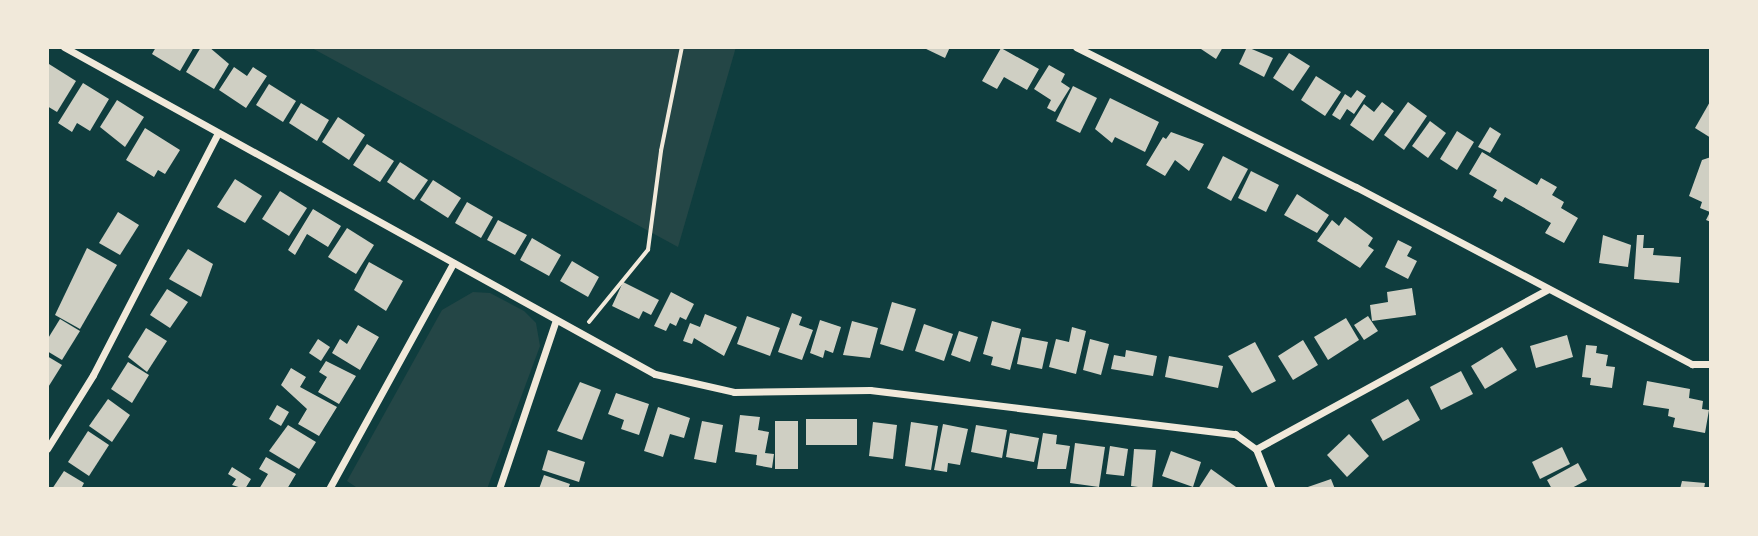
<!DOCTYPE html>
<html>
<head>
<meta charset="utf-8">
<style>
	body { margin:0 }
	#map { position:relative; width:1758px; height:536px; overflow:hidden; background:#0f3d3e; font-family:"Nunito Sans",sans-serif }
	div>[style] { position:absolute }
	.green>* { inset:0; background:#244646 }
	.building>* { inset:0; background:#cfcfc3 }
	.path>* { height:3.5px; margin:-1.75px; padding:0 1.75px; transform-origin:1.75px; border-radius:1.75px; background:#f1e9da }
	.minor>* { height:7px; margin:-3.5px; padding:0 3.5px; transform-origin:3.5px; border-radius:3.5px; background:#f1e9da }
	span { translate:-50% -50%; white-space:nowrap; text-align:center; line-height:1.15; -webkit-text-stroke:5px #f1e9da; paint-order:stroke }
	.frame { position:absolute; inset:0; border:49px solid #f1e9da; pointer-events:none }
</style>
</head>
<body>
<div id="map">
	<div class="green">
		<div style="clip-path:polygon(310px 47px,736px 47px,678px 247px)"></div>
		<div style="clip-path:polygon(473px 292px,490px 293px,524px 311px,536px 323px,540px 346px,487px 489px,359px 489px,347px 481px,442px 310px)"></div>
	</div>
	<div class="building">
		<div style="clip-path:polygon(156px 47px,194px 47px,180px 71px,152px 54px)"></div>
		<div style="clip-path:polygon(201px 47px,209px 47px,229px 64px,214px 89px,186px 72px)"></div>
		<div style="clip-path:polygon(922px 47px,950px 47px,945px 58px)"></div>
		<div style="clip-path:polygon(1198px 47px,1223px 47px,1216px 59px)"></div>
		<div style="clip-path:polygon(1247px 47px,1273px 58px,1264px 77px,1239px 64px)"></div>
		<div style="clip-path:polygon(1001px 48px,1039px 69px,1027px 90px,1004px 77px,997px 89px,982px 81px)"></div>
		<div style="clip-path:polygon(1289px 53px,1310px 66px,1293px 91px,1273px 78px)"></div>
		<div style="clip-path:polygon(49px 64px,76px 81px,57px 112px,47px 106px)"></div>
		<div style="clip-path:polygon(1049px 65px,1065px 74px,1061px 82px,1070px 88px,1055px 112px,1047px 108px,1051px 100px,1034px 89px)"></div>
		<div style="clip-path:polygon(234px 67px,247px 76px,253px 67px,267px 76px,246px 108px,219px 90px)"></div>
		<div style="clip-path:polygon(1316px 76px,1341px 92px,1325px 116px,1301px 100px)"></div>
		<div style="clip-path:polygon(83px 83px,109px 99px,90px 131px,77px 123px,72px 132px,58px 123px)"></div>
		<div style="clip-path:polygon(269px 84px,296px 101px,283px 122px,256px 105px)"></div>
		<div style="clip-path:polygon(1073px 86px,1097px 98px,1080px 133px,1056px 121px)"></div>
		<div style="clip-path:polygon(1357px 90px,1366px 96px,1354px 114px,1347px 109px,1340px 120px,1332px 115px,1345px 94px,1351px 98px)"></div>
		<div style="clip-path:polygon(1110px 98px,1159px 122px,1145px 152px,1115px 137px,1112px 143px,1095px 129px)"></div>
		<div style="clip-path:polygon(117px 100px,144px 117px,125px 147px,100px 127px)"></div>
		<div style="clip-path:polygon(1711px 100px,1711px 138px,1695px 128px)"></div>
		<div style="clip-path:polygon(1382px 102px,1394px 111px,1373px 141px,1350px 125px,1364px 104px,1374px 112px)"></div>
		<div style="clip-path:polygon(1408px 102px,1427px 116px,1404px 150px,1384px 135px)"></div>
		<div style="clip-path:polygon(301px 103px,329px 120px,317px 141px,289px 123px)"></div>
		<div style="clip-path:polygon(338px 117px,365px 135px,349px 160px,322px 142px)"></div>
		<div style="clip-path:polygon(1430px 121px,1446px 133px,1428px 158px,1412px 146px)"></div>
		<div style="clip-path:polygon(1490px 127px,1501px 134px,1490px 153px,1478px 147px)"></div>
		<div style="clip-path:polygon(145px 128px,180px 150px,165px 174px,158px 170px,154px 177px,126px 160px)"></div>
		<div style="clip-path:polygon(1457px 131px,1474px 142px,1457px 170px,1440px 159px)"></div>
		<div style="clip-path:polygon(1171px 132px,1204px 144px,1189px 171px,1175px 160px,1165px 176px,1146px 165px,1163px 137px,1166px 139px)"></div>
		<div style="clip-path:polygon(367px 144px,394px 161px,380px 182px,353px 165px)"></div>
		<div style="clip-path:polygon(1482px 152px,1537px 185px,1541px 178px,1557px 187px,1552px 195px,1564px 202px,1561px 208px,1578px 218px,1564px 243px,1545px 233px,1551px 223px,1505px 197px,1502px 202px,1493px 197px,1497px 190px,1469px 174px)"></div>
		<div style="clip-path:polygon(1223px 156px,1248px 169px,1231px 201px,1207px 188px)"></div>
		<div style="clip-path:polygon(1711px 157px,1711px 222px,1706px 220px,1710px 212px,1700px 208px,1702px 202px,1689px 196px,1702px 160px)"></div>
		<div style="clip-path:polygon(400px 162px,428px 180px,414px 200px,387px 182px)"></div>
		<div style="clip-path:polygon(1251px 171px,1279px 185px,1266px 212px,1238px 198px)"></div>
		<div style="clip-path:polygon(235px 179px,262px 196px,245px 223px,217px 207px)"></div>
		<div style="clip-path:polygon(433px 180px,461px 198px,448px 218px,420px 200px)"></div>
		<div style="clip-path:polygon(280px 191px,307px 208px,289px 236px,262px 219px)"></div>
		<div style="clip-path:polygon(1297px 194px,1329px 215px,1317px 233px,1284px 215px)"></div>
		<div style="clip-path:polygon(467px 202px,493px 217px,481px 238px,455px 223px)"></div>
		<div style="clip-path:polygon(313px 209px,341px 226px,328px 247px,307px 234px,295px 255px,288px 250px)"></div>
		<div style="clip-path:polygon(118px 212px,139px 225px,120px 255px,99px 243px)"></div>
		<div style="clip-path:polygon(1345px 217px,1373px 238px,1368px 246px,1374px 250px,1360px 268px,1317px 241px,1332px 220px,1339px 226px)"></div>
		<div style="clip-path:polygon(498px 220px,527px 235px,515px 255px,487px 240px)"></div>
		<div style="clip-path:polygon(347px 228px,374px 245px,356px 274px,328px 257px)"></div>
		<div style="clip-path:polygon(1603px 235px,1631px 245px,1628px 267px,1599px 263px)"></div>
		<div style="clip-path:polygon(1637px 235px,1644px 235px,1643px 248px,1654px 248px,1653px 255px,1681px 257px,1679px 283px,1634px 279px)"></div>
		<div style="clip-path:polygon(532px 238px,561px 255px,549px 276px,520px 260px)"></div>
		<div style="clip-path:polygon(1398px 240px,1412px 247px,1407px 256px,1417px 261px,1408px 279px,1385px 267px)"></div>
		<div style="clip-path:polygon(87px 248px,117px 265px,80px 329px,55px 315px)"></div>
		<div style="clip-path:polygon(188px 249px,213px 264px,201px 297px,169px 279px)"></div>
		<div style="clip-path:polygon(572px 261px,599px 277px,588px 297px,560px 281px)"></div>
		<div style="clip-path:polygon(369px 262px,403px 281px,386px 311px,354px 290px)"></div>
		<div style="clip-path:polygon(623px 282px,659px 300px,651px 315px,643px 311px,639px 319px,612px 306px)"></div>
		<div style="clip-path:polygon(1412px 288px,1416px 315px,1372px 321px,1370px 305px,1388px 302px,1387px 292px)"></div>
		<div style="clip-path:polygon(167px 289px,188px 302px,170px 328px,150px 315px)"></div>
		<div style="clip-path:polygon(671px 292px,694px 304px,686px 320px,680px 317px,676px 326px,670px 323px,666px 331px,654px 326px)"></div>
		<div style="clip-path:polygon(892px 302px,916px 309px,903px 351px,880px 344px)"></div>
		<div style="clip-path:polygon(792px 313px,802px 317px,799px 325px,813px 330px,802px 360px,778px 352px)"></div>
		<div style="clip-path:polygon(705px 314px,737px 327px,724px 356px,694px 338px,692px 344px,683px 341px,690px 323px,700px 327px)"></div>
		<div style="clip-path:polygon(747px 316px,780px 328px,770px 356px,737px 344px)"></div>
		<div style="clip-path:polygon(1368px 316px,1378px 331px,1364px 340px,1354px 325px)"></div>
		<div style="clip-path:polygon(1346px 318px,1359px 340px,1328px 360px,1314px 337px)"></div>
		<div style="clip-path:polygon(60px 319px,80px 331px,62px 360px,47px 351px,47px 340px)"></div>
		<div style="clip-path:polygon(820px 320px,841px 327px,833px 353px,825px 350px,823px 358px,810px 353px)"></div>
		<div style="clip-path:polygon(852px 321px,878px 328px,870px 358px,843px 355px)"></div>
		<div style="clip-path:polygon(992px 321px,1021px 329px,1010px 370px,991px 365px,993px 357px,983px 354px)"></div>
		<div style="clip-path:polygon(924px 324px,953px 334px,944px 361px,915px 351px)"></div>
		<div style="clip-path:polygon(358px 325px,379px 337px,360px 370px,332px 353px,340px 339px,347px 344px)"></div>
		<div style="clip-path:polygon(1072px 327px,1086px 331px,1076px 374px,1049px 367px,1056px 339px,1069px 342px)"></div>
		<div style="clip-path:polygon(146px 328px,167px 341px,147px 372px,128px 357px)"></div>
		<div style="clip-path:polygon(959px 331px,978px 337px,970px 362px,951px 355px)"></div>
		<div style="clip-path:polygon(1567px 335px,1573px 357px,1536px 368px,1530px 346px)"></div>
		<div style="clip-path:polygon(1022px 337px,1048px 342px,1042px 369px,1017px 364px)"></div>
		<div style="clip-path:polygon(318px 339px,330px 347px,321px 361px,309px 353px)"></div>
		<div style="clip-path:polygon(1090px 339px,1109px 344px,1101px 375px,1083px 370px)"></div>
		<div style="clip-path:polygon(1303px 340px,1318px 365px,1293px 380px,1278px 356px)"></div>
		<div style="clip-path:polygon(1255px 342px,1276px 381px,1252px 393px,1228px 356px)"></div>
		<div style="clip-path:polygon(1586px 345px,1597px 346px,1596px 353px,1608px 355px,1606px 366px,1615px 367px,1612px 388px,1590px 385px,1591px 378px,1582px 377px)"></div>
		<div style="clip-path:polygon(1502px 347px,1517px 370px,1485px 389px,1471px 366px)"></div>
		<div style="clip-path:polygon(1126px 350px,1157px 356px,1153px 376px,1111px 369px,1114px 355px,1125px 357px)"></div>
		<div style="clip-path:polygon(47px 356px,62px 365px,47px 389px)"></div>
		<div style="clip-path:polygon(1169px 356px,1223px 366px,1218px 388px,1165px 377px)"></div>
		<div style="clip-path:polygon(326px 361px,356px 376px,339px 404px,318px 392px,327px 377px,319px 372px)"></div>
		<div style="clip-path:polygon(128px 362px,149px 375px,132px 403px,111px 389px)"></div>
		<div style="clip-path:polygon(291px 368px,306px 377px,300px 387px,337px 407px,319px 436px,298px 424px,307px 409px,281px 385px)"></div>
		<div style="clip-path:polygon(1461px 371px,1473px 394px,1441px 410px,1430px 387px)"></div>
		<div style="clip-path:polygon(1647px 381px,1690px 389px,1689px 398px,1703px 401px,1702px 409px,1709px 410px,1705px 433px,1673px 427px,1675px 418px,1668px 416px,1669px 409px,1643px 405px)"></div>
		<div style="clip-path:polygon(580px 382px,601px 390px,582px 440px,557px 431px)"></div>
		<div style="clip-path:polygon(616px 393px,649px 404px,639px 435px,621px 429px,624px 420px,608px 414px)"></div>
		<div style="clip-path:polygon(108px 399px,130px 415px,112px 442px,89px 426px)"></div>
		<div style="clip-path:polygon(1408px 399px,1420px 420px,1383px 441px,1371px 420px)"></div>
		<div style="clip-path:polygon(277px 405px,289px 412px,281px 426px,269px 419px)"></div>
		<div style="clip-path:polygon(658px 407px,690px 418px,684px 438px,670px 434px,663px 457px,644px 451px)"></div>
		<div style="clip-path:polygon(740px 415px,760px 417px,758px 430px,769px 432px,765px 453px,774px 454px,772px 468px,756px 465px,757px 455px,735px 452px)"></div>
		<div style="clip-path:polygon(806px 419px,857px 419px,857px 445px,806px 445px)"></div>
		<div style="clip-path:polygon(702px 421px,723px 425px,716px 463px,694px 459px)"></div>
		<div style="clip-path:polygon(775px 421px,798px 421px,798px 469px,775px 469px)"></div>
		<div style="clip-path:polygon(873px 422px,897px 425px,893px 459px,869px 456px)"></div>
		<div style="clip-path:polygon(911px 422px,938px 426px,931px 470px,905px 466px)"></div>
		<div style="clip-path:polygon(943px 424px,968px 429px,960px 465px,948px 463px,947px 472px,934px 470px)"></div>
		<div style="clip-path:polygon(288px 425px,316px 442px,299px 469px,269px 451px)"></div>
		<div style="clip-path:polygon(976px 425px,1007px 430px,1002px 458px,971px 452px)"></div>
		<div style="clip-path:polygon(88px 431px,109px 445px,89px 476px,68px 462px)"></div>
		<div style="clip-path:polygon(1010px 433px,1039px 438px,1034px 462px,1006px 457px)"></div>
		<div style="clip-path:polygon(1043px 433px,1057px 435px,1056px 444px,1070px 446px,1066px 469px,1037px 469px)"></div>
		<div style="clip-path:polygon(1349px 434px,1369px 456px,1347px 477px,1327px 455px)"></div>
		<div style="clip-path:polygon(1075px 443px,1105px 447px,1099px 487px,1070px 483px)"></div>
		<div style="clip-path:polygon(1110px 446px,1128px 449px,1124px 476px,1106px 474px)"></div>
		<div style="clip-path:polygon(1562px 447px,1570px 464px,1540px 479px,1532px 462px)"></div>
		<div style="clip-path:polygon(1134px 449px,1156px 450px,1152px 489px,1131px 486px)"></div>
		<div style="clip-path:polygon(548px 450px,585px 462px,579px 482px,542px 470px)"></div>
		<div style="clip-path:polygon(1171px 451px,1201px 462px,1193px 487px,1162px 476px)"></div>
		<div style="clip-path:polygon(266px 457px,296px 474px,287px 489px,259px 489px,268px 474px,259px 469px)"></div>
		<div style="clip-path:polygon(1578px 463px,1587px 480px,1570px 489px,1552px 489px,1547px 480px)"></div>
		<div style="clip-path:polygon(232px 467px,251px 479px,245px 489px,232px 485px,236px 479px,228px 474px)"></div>
		<div style="clip-path:polygon(1211px 469px,1236px 487px,1235px 489px,1198px 489px)"></div>
		<div style="clip-path:polygon(64px 471px,84px 483px,81px 489px,52px 489px)"></div>
		<div style="clip-path:polygon(544px 475px,570px 484px,568px 489px,539px 489px)"></div>
		<div style="clip-path:polygon(1331px 479px,1335px 489px,1305px 489px,1305px 488px)"></div>
		<div style="clip-path:polygon(1682px 481px,1705px 483px,1704px 489px,1680px 489px)"></div>
	</div>
	<div class="path">
		<div style="left:589px;top:322px;width:93px;rotate:-50.7deg"></div>
		<div style="left:648px;top:250px;width:100px;rotate:-82.5deg"></div>
		<div style="left:661px;top:151px;width:106px;rotate:-78.6deg"></div>
	</div>
	<div class="minor">
		<div style="left:64px;top:47px;width:675px;rotate:28.96deg"></div>
		<div style="left:655px;top:374px;width:81px;rotate:12.8deg"></div>
		<div style="left:734px;top:392px;width:136px;rotate:-0.8deg"></div>
		<div style="left:870px;top:390px;width:368px;rotate:6.9deg"></div>
		<div style="left:1235px;top:434px;width:26px;rotate:36deg"></div>
		<div style="left:1256px;top:449px;width:43px;rotate:68.2deg"></div>
		<div style="left:1076px;top:47px;width:313px;rotate:26.6deg"></div>
		<div style="left:1356px;top:187px;width:380px;rotate:27.8deg"></div>
		<div style="left:1692px;top:364px;width:19px"></div>
		<div style="left:47px;top:449px;width:87px;rotate:-58.1deg"></div>
		<div style="left:93px;top:375px;width:270px;rotate:-62.7deg"></div>
		<div style="left:1256px;top:449px;width:332px;rotate:-28.7deg"></div>
		<div style="left:329px;top:489px;width:258px;rotate:-61.2deg"></div>
		<div style="left:499px;top:489px;width:178px;rotate:-71.4deg"></div>
	</div>
	<div class="frame"></div>
</div>
</body>
</html>
